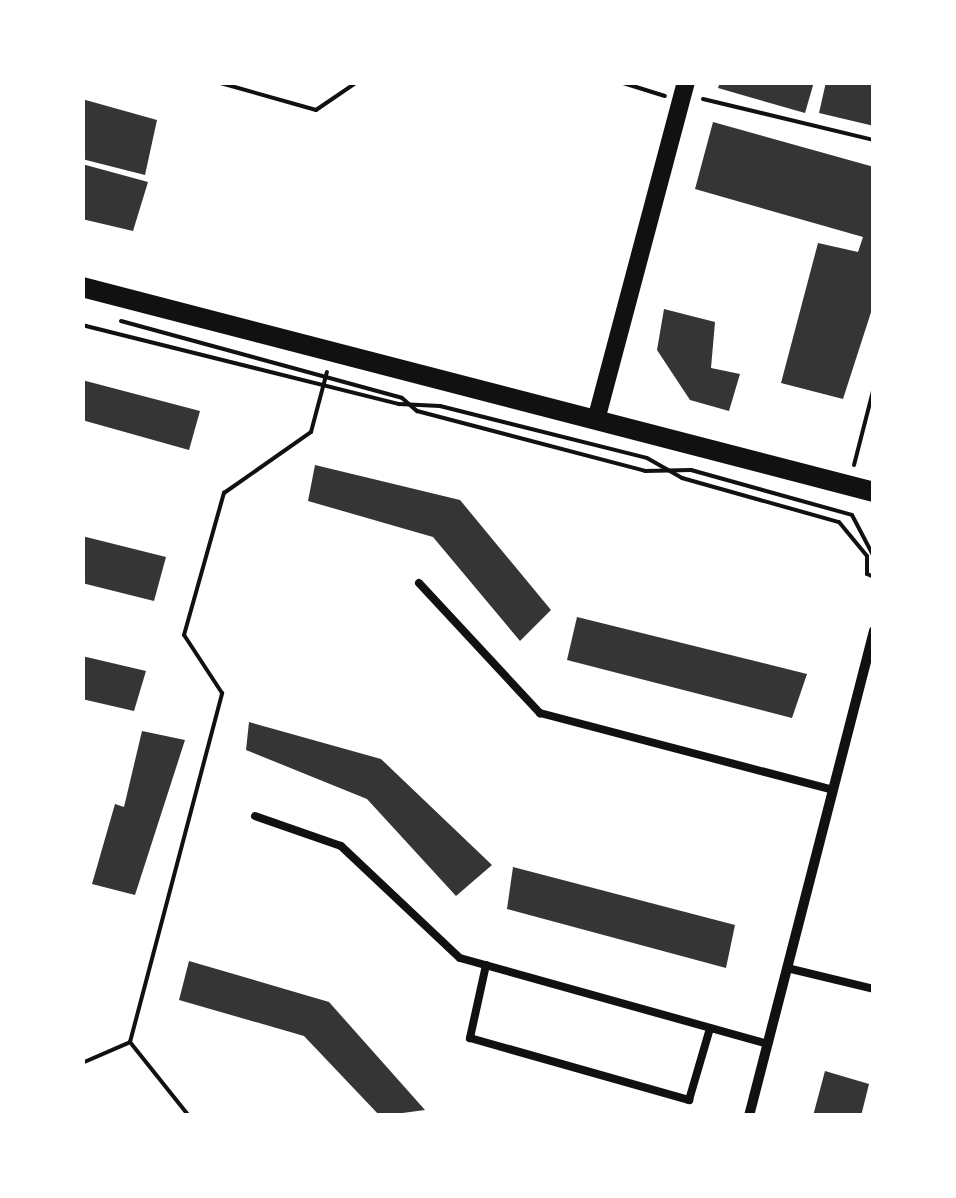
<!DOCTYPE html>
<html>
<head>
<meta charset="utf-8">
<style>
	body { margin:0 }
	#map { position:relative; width:956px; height:1198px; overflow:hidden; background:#fff; font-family:"Public Sans",sans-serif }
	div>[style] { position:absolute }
	.building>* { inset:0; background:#353535 }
	.path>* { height:4px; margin:-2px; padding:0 2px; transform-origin:2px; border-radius:2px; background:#111 }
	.service>* { height:8px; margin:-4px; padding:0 4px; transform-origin:4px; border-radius:4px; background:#111 }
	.minor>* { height:10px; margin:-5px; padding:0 5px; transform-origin:5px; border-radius:5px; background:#111 }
	.tertiary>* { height:18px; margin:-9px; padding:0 9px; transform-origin:9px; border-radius:9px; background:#111 }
	.secondary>* { height:20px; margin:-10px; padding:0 10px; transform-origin:10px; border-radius:10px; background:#111 }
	span { translate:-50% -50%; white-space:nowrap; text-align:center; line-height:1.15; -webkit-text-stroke:8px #fff; paint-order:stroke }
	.frame { position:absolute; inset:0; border:85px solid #fff; pointer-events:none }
</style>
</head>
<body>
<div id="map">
	<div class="building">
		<div style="clip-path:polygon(720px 82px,814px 82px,805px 113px,718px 88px)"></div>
		<div style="clip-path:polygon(826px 82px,874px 82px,874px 126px,819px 113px)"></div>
		<div style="clip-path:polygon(82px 99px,157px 120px,145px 175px,82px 159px)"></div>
		<div style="clip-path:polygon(713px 122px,874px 167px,874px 303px,843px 399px,781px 383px,818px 243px,858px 252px,863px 237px,695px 189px)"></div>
		<div style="clip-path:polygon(82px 164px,148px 182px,133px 231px,82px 219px)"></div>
		<div style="clip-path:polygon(664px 309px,715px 322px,711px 368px,740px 374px,729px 411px,690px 400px,657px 350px)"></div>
		<div style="clip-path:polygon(82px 380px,200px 411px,189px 450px,82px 420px)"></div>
		<div style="clip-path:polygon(315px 465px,460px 500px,551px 610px,520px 641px,433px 537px,308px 501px)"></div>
		<div style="clip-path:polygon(82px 536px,166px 557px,154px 601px,82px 583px)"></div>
		<div style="clip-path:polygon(577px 617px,807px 674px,792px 718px,567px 660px)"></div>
		<div style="clip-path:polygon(82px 656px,146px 671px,134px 711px,82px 699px)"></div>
		<div style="clip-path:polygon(249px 722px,381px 759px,492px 865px,456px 896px,367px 799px,246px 750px)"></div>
		<div style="clip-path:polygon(142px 731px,185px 740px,135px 895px,92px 884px,115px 804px,124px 807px)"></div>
		<div style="clip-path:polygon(513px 867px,735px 925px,726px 968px,507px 909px)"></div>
		<div style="clip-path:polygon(189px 961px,329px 1002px,425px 1110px,380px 1116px,304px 1036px,179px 1000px)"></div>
		<div style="clip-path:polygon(825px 1071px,869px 1084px,861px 1116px,813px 1116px)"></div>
	</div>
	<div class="path">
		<div style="left:217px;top:82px;width:103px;rotate:15.8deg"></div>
		<div style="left:316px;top:110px;width:50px;rotate:-34.3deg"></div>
		<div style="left:620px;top:82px;width:47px;rotate:17.3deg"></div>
		<div style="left:703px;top:99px;width:176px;rotate:13.5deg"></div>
		<div style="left:121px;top:321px;width:291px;rotate:15.3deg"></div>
		<div style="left:402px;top:398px;width:20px;rotate:41deg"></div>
		<div style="left:417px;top:411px;width:236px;rotate:14.7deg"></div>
		<div style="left:645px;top:471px;width:46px;rotate:-1.2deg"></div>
		<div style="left:691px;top:470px;width:167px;rotate:15.6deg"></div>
		<div style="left:852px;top:515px;width:47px;rotate:62.4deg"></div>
		<div style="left:82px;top:325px;width:327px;rotate:14deg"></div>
		<div style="left:399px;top:404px;width:41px;rotate:2.8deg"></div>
		<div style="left:440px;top:406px;width:213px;rotate:14.1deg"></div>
		<div style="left:647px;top:458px;width:40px;rotate:29.7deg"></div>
		<div style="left:682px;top:478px;width:163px;rotate:15.7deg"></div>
		<div style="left:839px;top:522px;width:44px;rotate:50.5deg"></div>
		<div style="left:867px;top:556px;width:18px;rotate:90deg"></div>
		<div style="left:867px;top:574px;width:8px;rotate:23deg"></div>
		<div style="left:854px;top:465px;width:81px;rotate:-75.6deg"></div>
		<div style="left:82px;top:1063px;width:50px;rotate:-23.5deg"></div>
		<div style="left:189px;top:1116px;width:95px;rotate:-128.6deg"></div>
		<div style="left:130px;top:1042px;width:361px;rotate:-75.2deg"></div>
		<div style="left:222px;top:693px;width:69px;rotate:-123.2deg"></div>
		<div style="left:184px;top:635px;width:148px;rotate:-74.3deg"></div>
		<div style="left:224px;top:493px;width:106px;rotate:-35deg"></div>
		<div style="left:311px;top:432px;width:62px;rotate:-75.1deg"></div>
	</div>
	<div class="service">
		<div style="left:419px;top:583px;width:178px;rotate:47.1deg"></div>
		<div style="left:540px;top:713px;width:303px;rotate:14.7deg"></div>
		<div style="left:255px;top:816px;width:91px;rotate:19.2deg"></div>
		<div style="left:341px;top:846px;width:163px;rotate:43.3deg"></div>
		<div style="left:460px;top:958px;width:320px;rotate:15.6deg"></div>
		<div style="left:486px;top:965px;width:75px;rotate:102.4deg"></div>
		<div style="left:470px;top:1038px;width:228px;rotate:15.8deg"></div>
		<div style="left:689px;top:1100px;width:75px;rotate:-73.7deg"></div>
		<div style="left:787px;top:968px;width:89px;rotate:13.6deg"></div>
	</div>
	<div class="minor">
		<div style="left:749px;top:1116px;width:501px;rotate:-75.55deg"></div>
	</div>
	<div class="tertiary">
		<div style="left:596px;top:420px;width:350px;rotate:-75.1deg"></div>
	</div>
	<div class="secondary">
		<div style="left:82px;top:287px;width:818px;rotate:14.51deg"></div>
	</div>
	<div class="frame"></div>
</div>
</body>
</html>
